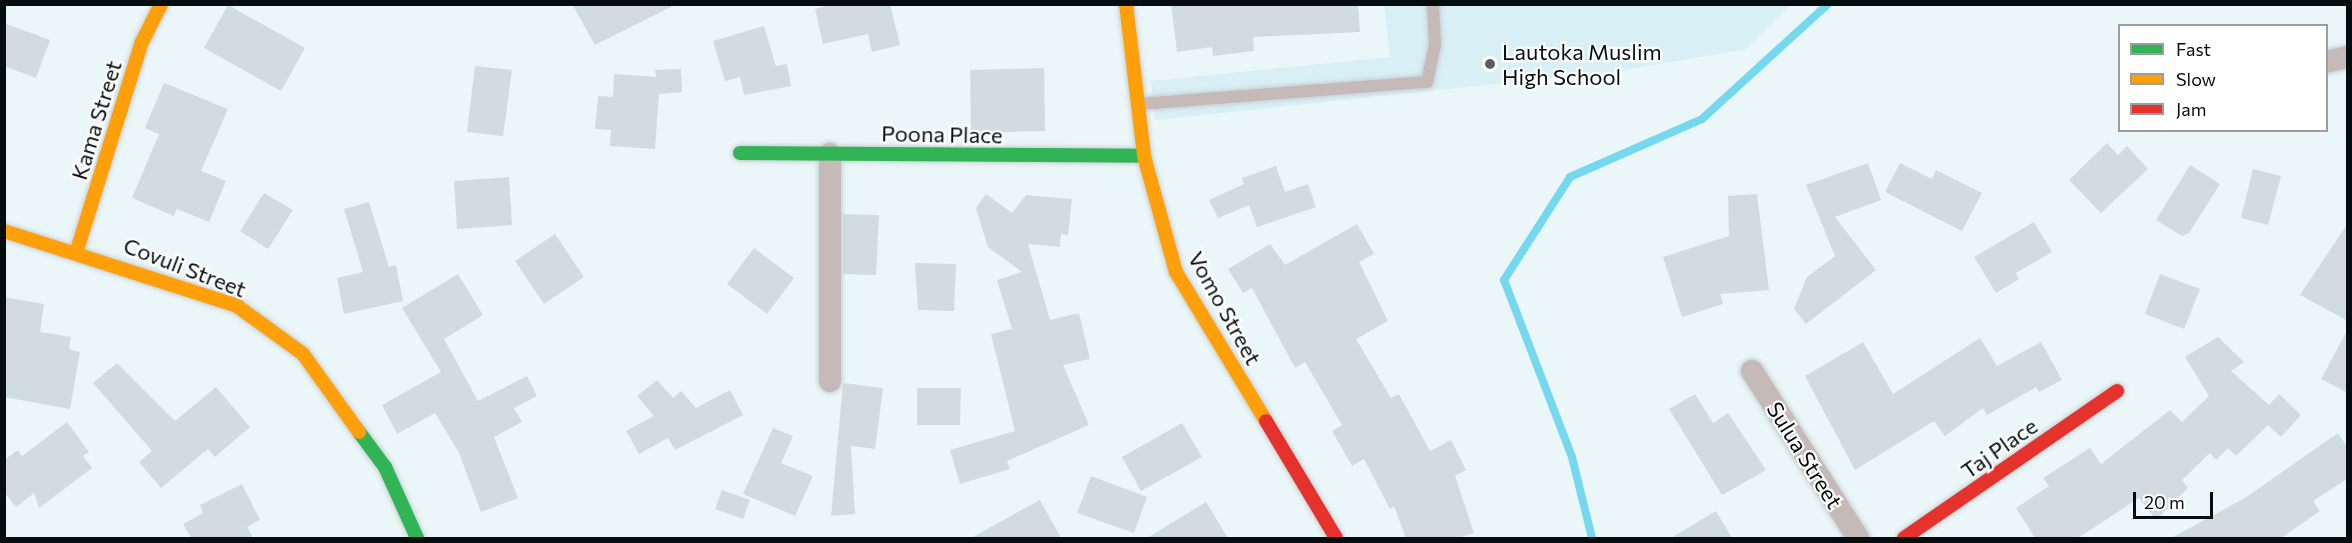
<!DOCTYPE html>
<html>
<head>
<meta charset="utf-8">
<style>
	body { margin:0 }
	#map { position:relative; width:2352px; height:543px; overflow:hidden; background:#ebf6f9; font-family:Commissioner,sans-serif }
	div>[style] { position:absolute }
	.built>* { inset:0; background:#d8eff6 }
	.stream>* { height:8px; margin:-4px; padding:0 4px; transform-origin:4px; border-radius:4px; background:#75d8ee }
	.building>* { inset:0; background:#d2dcdf }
	.roads { filter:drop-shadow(0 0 2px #c7d0d3) drop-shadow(0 0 2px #c7d0d3) }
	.lane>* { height:12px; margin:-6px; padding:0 6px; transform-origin:6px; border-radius:6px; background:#c6bab8 }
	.street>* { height:22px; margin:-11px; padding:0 11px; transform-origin:11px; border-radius:11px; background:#c6bab8 }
	.fast>* { height:14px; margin:-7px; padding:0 7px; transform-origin:7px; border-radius:7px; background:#30b455 }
	.slow>* { height:14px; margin:-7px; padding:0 7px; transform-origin:7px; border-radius:7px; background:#ff9f0a }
	.jam>* { height:14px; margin:-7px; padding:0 7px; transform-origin:7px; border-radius:7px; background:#e5322d }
	.dots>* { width:16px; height:16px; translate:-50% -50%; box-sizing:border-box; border:3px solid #fff; border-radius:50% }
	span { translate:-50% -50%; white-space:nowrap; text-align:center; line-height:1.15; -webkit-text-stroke:4.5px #fff; paint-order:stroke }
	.poi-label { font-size:22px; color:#050d0f }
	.left { translate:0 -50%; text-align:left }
	.street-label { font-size:22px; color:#050d0f }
	.frame { position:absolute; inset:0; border:6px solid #050d0f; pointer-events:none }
	.legend { position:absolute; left:2118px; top:24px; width:210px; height:108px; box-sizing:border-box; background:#fff; border:2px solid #9b9e9f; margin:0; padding:8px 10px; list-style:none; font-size:18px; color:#050d0f }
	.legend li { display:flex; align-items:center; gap:12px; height:30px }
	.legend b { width:30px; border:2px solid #9b9e9f }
	.scale { position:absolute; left:2133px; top:492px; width:80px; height:27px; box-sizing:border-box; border:3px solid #050d0f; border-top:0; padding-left:8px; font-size:18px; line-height:21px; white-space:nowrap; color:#050d0f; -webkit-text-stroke:4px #fff; paint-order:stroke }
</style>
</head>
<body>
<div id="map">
	<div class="built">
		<div style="clip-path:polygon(1384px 5px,1790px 5px,1746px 49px,1619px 71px,1155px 120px,1151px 81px,1390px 57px)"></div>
	</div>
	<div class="stream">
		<div style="left:1592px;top:538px;width:83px;rotate:-103.9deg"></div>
		<div style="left:1572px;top:457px;width:190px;rotate:-111deg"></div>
		<div style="left:1504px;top:280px;width:122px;rotate:-57.3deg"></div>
		<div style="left:1570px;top:177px;width:144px;rotate:-23.7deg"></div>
		<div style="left:1702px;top:119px;width:171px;rotate:-42.4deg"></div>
	</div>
	<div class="building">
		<div style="clip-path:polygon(572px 4px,677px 4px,595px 45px)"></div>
		<div style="clip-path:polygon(833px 4px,890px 4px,900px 45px,872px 52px,868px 34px,823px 44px,815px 9px)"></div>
		<div style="clip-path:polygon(1171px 4px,1358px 4px,1360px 32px,1253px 37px,1254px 51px,1213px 56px,1212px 47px,1177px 52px)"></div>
		<div style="clip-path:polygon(228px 5px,305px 48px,281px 91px,204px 48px)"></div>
		<div style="clip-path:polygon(4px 23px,50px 40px,36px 78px,4px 66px)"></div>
		<div style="clip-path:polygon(764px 26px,776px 66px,787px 64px,791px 86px,744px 95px,740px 77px,725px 81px,713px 41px)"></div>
		<div style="clip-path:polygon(475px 66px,512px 70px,503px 136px,467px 132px)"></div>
		<div style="clip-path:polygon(1044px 68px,1045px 131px,971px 133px,970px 70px)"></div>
		<div style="clip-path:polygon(681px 69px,682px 92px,659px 94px,655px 149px,610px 146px,611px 130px,595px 129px,598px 96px,613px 97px,614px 74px,656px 77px,655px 70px)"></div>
		<div style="clip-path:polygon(164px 83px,228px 109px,201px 171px,226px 181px,209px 222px,177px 209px,174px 216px,132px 198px,159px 134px,145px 128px)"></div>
		<div style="clip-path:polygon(2107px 143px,2118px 155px,2127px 146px,2148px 169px,2101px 213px,2069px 180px)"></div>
		<div style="clip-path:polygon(1868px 163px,1881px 200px,1835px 217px,1876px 270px,1806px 324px,1794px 309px,1807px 277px,1835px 256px,1806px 185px)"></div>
		<div style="clip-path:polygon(1900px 163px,1932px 179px,1936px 170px,1982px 193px,1962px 231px,1885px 192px)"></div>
		<div style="clip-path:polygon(2190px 165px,2220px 184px,2189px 233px,2182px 236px,2156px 220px)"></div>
		<div style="clip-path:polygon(1276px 166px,1285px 192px,1308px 184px,1316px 207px,1257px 227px,1249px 205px,1218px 218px,1209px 200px,1244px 184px,1242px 178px)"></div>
		<div style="clip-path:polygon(2253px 169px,2281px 176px,2268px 225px,2241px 218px)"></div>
		<div style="clip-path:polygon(509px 177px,512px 225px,457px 229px,454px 181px)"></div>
		<div style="clip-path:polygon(264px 193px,293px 210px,268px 249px,240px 231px)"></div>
		<div style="clip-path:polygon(986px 194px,1012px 213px,1026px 195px,1072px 199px,1068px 235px,1061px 234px,1060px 247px,1028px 244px,1050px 320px,1079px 313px,1090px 359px,1063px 365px,1089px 425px,1007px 461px,1010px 469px,960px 484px,950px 450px,1015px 431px,991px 334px,1012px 329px,997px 280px,1022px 272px,988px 247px,976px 208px)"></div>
		<div style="clip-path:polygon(1757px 194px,1769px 290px,1720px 294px,1723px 304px,1682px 317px,1663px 257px,1729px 236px,1728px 196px)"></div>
		<div style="clip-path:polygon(369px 202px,389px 267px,396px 265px,403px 301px,344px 314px,337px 278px,363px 272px,344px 209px)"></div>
		<div style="clip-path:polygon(843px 214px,879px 215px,876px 275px,843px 274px)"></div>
		<div style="clip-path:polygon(2034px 222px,2052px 252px,2016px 273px,2019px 279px,1996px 293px,1974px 257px)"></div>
		<div style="clip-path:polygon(2348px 223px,2348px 321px,2300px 295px)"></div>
		<div style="clip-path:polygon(1357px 224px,1374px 254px,1359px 262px,1388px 321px,1356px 339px,1391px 398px,1399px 394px,1430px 451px,1451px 440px,1466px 470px,1455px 476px,1474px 533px,1458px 538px,1406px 538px,1394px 506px,1390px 509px,1364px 459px,1352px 466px,1332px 431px,1342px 425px,1305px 362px,1295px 368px,1252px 288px,1243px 293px,1228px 269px,1270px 244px,1285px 265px)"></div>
		<div style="clip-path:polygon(555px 234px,584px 277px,544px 304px,515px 261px)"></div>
		<div style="clip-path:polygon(754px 248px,794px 278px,767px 314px,727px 284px)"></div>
		<div style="clip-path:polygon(915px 263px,956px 264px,954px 311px,918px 310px)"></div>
		<div style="clip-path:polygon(458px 274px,483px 315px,444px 339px,478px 401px,527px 376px,537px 396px,514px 408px,522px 422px,494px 437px,518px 498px,481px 512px,459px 453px,435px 413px,397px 434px,382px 405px,441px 372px,402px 308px)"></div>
		<div style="clip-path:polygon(2160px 274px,2200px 289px,2184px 329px,2145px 314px)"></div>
		<div style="clip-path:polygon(4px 297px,44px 304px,40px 332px,71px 337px,69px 349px,80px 352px,70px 409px,4px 397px)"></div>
		<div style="clip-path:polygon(2348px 329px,2348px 393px,2321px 379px)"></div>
		<div style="clip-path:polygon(2218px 337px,2244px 362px,2231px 371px,2269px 405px,2279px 394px,2301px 415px,2281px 437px,2268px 425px,2236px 456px,2228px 448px,2216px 460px,2210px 453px,2182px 480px,2188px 488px,2156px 520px,2139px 498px,2078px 538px,2035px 538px,2016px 508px,2049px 486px,2043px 478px,2090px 448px,2101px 464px,2170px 410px,2182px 422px,2209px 396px,2185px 357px)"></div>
		<div style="clip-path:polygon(1980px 338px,1997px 366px,2041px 342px,2062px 380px,2039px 392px,2036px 387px,1987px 415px,1983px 408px,1945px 436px,1934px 421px,1855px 470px,1805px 376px,1863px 342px,1893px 394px)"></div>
		<div style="clip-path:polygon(117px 363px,175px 421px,216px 387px,250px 427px,215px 457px,208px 449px,161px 488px,139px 462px,152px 451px,93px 383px)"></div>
		<div style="clip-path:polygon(657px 380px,673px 398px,681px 391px,696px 408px,730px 390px,743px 415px,675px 450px,668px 438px,639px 454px,626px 431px,654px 416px,637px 396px)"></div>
		<div style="clip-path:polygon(843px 383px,883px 388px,875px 449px,851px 446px,855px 514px,831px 516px)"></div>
		<div style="clip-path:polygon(917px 388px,961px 388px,960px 425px,917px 425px)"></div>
		<div style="clip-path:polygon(1695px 394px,1713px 423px,1728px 413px,1766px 470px,1722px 495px,1669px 409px)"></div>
		<div style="clip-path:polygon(67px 422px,89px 452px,83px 456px,92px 468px,39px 508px,34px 493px,16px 507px,4px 492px,4px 460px,18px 450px,22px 456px)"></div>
		<div style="clip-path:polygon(1182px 423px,1202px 457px,1141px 491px,1122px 457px)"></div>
		<div style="clip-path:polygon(773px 428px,793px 436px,781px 463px,813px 476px,795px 516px,743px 494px)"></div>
		<div style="clip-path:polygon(2338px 433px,2348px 448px,2347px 479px,2313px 501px,2320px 511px,2281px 538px,2171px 538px,2245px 498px)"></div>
		<div style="clip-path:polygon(1091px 476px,1147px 497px,1134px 533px,1077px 513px)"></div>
		<div style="clip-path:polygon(242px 484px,260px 520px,247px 527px,253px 538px,191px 538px,183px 524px,203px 513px,200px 505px)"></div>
		<div style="clip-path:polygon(722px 490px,750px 500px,743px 519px,715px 509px)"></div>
		<div style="clip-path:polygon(1040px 500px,1061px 538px,971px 538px,1025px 508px)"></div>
		<div style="clip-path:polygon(1206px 502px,1228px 538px,1147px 538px)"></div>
		<div style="clip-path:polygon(1716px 511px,1732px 538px,1671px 538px)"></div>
	</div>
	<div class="roads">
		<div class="lane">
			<div style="left:1139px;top:104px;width:289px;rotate:-4.4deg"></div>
			<div style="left:1427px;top:82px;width:39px;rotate:-78deg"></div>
			<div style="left:1435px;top:44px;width:40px;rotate:-92.9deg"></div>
		</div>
		<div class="street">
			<div style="left:2326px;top:62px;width:23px;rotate:-13deg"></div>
			<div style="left:1752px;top:371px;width:198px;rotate:57.6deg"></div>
			<div style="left:830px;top:381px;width:227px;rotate:-90deg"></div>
		</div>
		<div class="fast">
			<div style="left:740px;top:153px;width:404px;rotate:0.4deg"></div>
			<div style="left:359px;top:432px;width:44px;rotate:53.4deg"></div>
			<div style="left:385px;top:467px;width:78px;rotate:65.7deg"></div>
		</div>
		<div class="slow">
			<div style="left:1126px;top:4px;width:153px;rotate:83.2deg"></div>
			<div style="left:1144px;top:156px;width:120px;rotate:74.6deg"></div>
			<div style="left:1176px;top:272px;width:174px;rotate:58.9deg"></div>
			<div style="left:4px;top:231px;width:245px;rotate:17.8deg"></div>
			<div style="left:237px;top:306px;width:82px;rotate:36deg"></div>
			<div style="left:303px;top:354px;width:96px;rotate:54.3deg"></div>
			<div style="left:77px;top:250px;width:216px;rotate:-72.7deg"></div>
			<div style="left:141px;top:44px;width:45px;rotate:-63.4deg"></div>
		</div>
		<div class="jam">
			<div style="left:1266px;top:421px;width:136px;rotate:59.1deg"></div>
			<div style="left:1904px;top:538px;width:259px;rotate:-34.6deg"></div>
		</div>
	</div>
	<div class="dots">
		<div style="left:1490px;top:64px;background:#565f61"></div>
	</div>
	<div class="poi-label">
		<span class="left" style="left:1502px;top:64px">Lautoka Muslim<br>High School</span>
	</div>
	<div class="street-label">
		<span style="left:96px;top:120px;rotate:-73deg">Kama Street</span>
		<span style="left:942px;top:134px;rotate:1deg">Poona Place</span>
		<span style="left:185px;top:267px;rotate:21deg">Covuli Street</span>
		<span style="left:1225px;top:308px;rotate:61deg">Vomo Street</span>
		<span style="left:1999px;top:448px;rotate:-35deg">Taj Place</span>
		<span style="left:1805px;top:455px;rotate:58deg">Sulua Street</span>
	</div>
	<div class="frame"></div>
	<ul class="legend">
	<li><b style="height:8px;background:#30b455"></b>Fast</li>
	<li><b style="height:8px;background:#ff9f0a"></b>Slow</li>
	<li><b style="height:8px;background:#e5322d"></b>Jam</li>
	</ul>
	<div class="scale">20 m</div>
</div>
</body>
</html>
